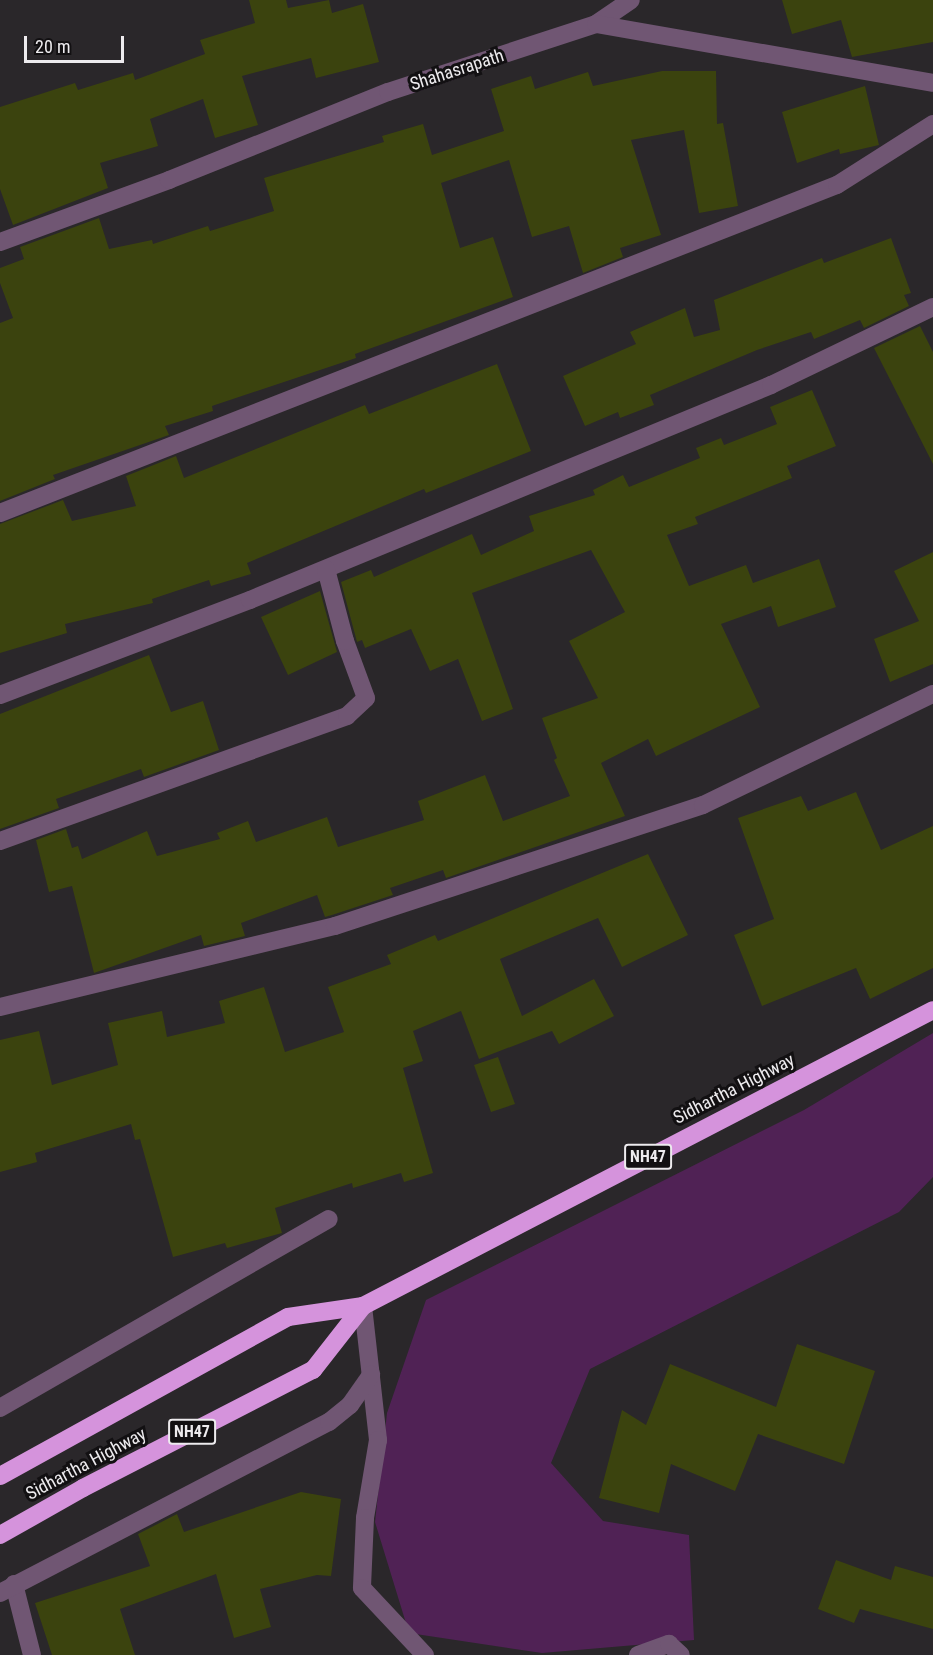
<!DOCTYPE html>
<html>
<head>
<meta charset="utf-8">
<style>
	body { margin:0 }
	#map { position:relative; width:933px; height:1655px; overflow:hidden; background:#2a272a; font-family:"Roboto Condensed",sans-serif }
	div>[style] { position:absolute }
	.green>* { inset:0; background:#502255 }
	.building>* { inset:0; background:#3b430e }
	.street>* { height:18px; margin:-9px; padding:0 9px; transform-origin:9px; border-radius:9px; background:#705673 }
	.highway>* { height:18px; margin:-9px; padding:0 9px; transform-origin:9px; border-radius:9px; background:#d593dc }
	span { translate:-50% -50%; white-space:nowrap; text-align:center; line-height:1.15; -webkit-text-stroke:6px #121012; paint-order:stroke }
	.shield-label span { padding:2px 4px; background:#121012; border:2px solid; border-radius:4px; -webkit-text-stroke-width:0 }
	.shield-label { font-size:16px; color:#edebee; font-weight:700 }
	.street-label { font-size:18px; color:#edebee }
	.scale { position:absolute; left:24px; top:36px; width:100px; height:27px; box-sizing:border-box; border:3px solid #edebee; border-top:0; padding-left:8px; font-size:18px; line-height:21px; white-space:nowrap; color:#edebee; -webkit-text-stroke:4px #121012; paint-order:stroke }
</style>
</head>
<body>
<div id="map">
	<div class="green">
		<div style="clip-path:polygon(933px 1033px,933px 1177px,899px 1212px,590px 1369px,551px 1463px,603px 1521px,689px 1535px,694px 1640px,542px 1653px,409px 1633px,375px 1522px,387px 1413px,426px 1300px,804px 1110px)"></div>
	</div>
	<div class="building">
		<div style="clip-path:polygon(249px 0,286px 0,288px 8px,329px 0,332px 13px,363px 4px,379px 62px,316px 78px,311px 58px,242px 76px,258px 125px,215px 138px,203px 99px,150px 119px,158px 146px,100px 163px,108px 188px,13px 225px,0 189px,0 107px,75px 83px,78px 90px,133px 73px,135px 80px,205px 54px,200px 40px,255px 23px)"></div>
		<div style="clip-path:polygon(782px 0,933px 0,933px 42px,852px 57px,841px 20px,792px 34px)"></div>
		<div style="clip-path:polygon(662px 71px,716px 71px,717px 124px,723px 123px,738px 206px,699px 213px,684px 130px,631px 140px,661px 235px,620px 248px,623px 257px,583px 273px,569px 226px,532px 237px,509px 160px,441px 183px,460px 248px,493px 237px,513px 297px,355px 354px,356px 358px,212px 406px,213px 411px,165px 426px,169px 435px,53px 475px,55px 479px,0 501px,0 323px,13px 318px,0 283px,0 268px,24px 259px,20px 247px,99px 218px,109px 249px,152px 240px,153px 244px,208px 226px,210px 231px,274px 211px,264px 178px,384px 142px,382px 136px,423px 124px,432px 155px,504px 131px,491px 89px,531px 76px,535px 89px,588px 72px,593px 86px)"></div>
		<div style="clip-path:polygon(865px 86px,879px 145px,840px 154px,839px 149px,797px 163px,782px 112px)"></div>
		<div style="clip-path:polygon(891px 238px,911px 293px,904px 295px,909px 306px,864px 328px,860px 320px,814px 339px,811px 332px,757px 350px,650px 395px,654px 405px,620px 418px,618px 412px,585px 426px,563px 376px,636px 344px,630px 332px,685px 308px,694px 337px,720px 330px,714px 300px,822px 258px,824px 263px)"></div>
		<div style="clip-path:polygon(920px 326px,933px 352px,933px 464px,874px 348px)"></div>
		<div style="clip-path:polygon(497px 364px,531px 451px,426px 493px,424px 489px,247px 563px,251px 574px,211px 586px,209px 580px,152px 599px,153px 603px,65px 624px,67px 633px,0 653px,0 524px,63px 500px,72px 521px,136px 506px,126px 476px,176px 456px,184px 478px,365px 405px,369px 414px)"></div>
		<div style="clip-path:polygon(812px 390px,836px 446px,787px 466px,792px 478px,695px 517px,698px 524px,667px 535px,689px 586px,746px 565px,753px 583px,819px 559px,836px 607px,778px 627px,771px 606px,721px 624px,760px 707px,656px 756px,648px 739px,601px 763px,625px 816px,446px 878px,443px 870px,390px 888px,393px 895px,332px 915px,325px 917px,317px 895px,241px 923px,245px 936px,204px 946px,201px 935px,94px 973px,72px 886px,49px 892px,36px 840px,66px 829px,72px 848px,78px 846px,82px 859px,147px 831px,157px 856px,220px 839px,217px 833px,248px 821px,256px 842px,327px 817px,338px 847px,424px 820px,418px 801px,485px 775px,503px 821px,570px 796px,554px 760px,557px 758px,542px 718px,598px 698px,569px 641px,625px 612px,591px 550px,472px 593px,513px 709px,482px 721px,458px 659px,430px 671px,411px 629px,365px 648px,362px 640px,357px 642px,341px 582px,371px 570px,374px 577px,472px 534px,481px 555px,534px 531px,529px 516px,595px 495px,593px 490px,623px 475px,629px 487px,700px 458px,696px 448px,721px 438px,724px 445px,777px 424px,770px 407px)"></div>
		<div style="clip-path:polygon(933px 552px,933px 664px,890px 682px,874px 639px,919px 621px,894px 571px)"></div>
		<div style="clip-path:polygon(320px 591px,337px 652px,288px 675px,261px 617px)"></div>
		<div style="clip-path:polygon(149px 655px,171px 712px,203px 701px,219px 750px,144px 777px,141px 769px,56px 799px,59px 808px,0 829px,0 714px)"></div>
		<div style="clip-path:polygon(856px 792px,881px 850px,933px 826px,933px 968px,870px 999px,856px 968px,762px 1006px,734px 935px,774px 919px,738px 818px,801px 796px,808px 811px)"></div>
		<div style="clip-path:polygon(648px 854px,688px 935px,622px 967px,598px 918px,500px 959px,522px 1016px,594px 979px,614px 1016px,559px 1044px,552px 1031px,479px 1059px,461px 1011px,413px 1031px,423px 1061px,403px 1068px,433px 1173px,404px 1182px,401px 1173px,353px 1188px,352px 1183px,275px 1208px,282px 1233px,227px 1248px,225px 1243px,173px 1257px,140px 1139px,135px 1140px,131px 1124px,35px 1153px,37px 1162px,0 1172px,0 1040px,39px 1031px,52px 1085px,118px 1065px,108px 1023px,162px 1011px,167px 1037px,225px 1023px,219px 1001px,264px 987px,285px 1052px,344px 1032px,328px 987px,391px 964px,387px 955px,435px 935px,438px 941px)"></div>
		<div style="clip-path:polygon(498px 1057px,515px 1104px,491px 1112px,474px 1065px)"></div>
		<div style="clip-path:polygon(797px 1344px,875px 1371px,844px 1464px,758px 1434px,735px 1491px,671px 1464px,659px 1513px,599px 1498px,622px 1410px,646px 1425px,670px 1364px,776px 1407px)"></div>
		<div style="clip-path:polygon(301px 1492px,341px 1499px,331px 1576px,317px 1575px,260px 1589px,271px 1627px,234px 1638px,216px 1574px,120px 1609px,135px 1655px,52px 1655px,35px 1603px,150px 1566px,138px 1534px,177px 1514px,184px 1532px)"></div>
		<div style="clip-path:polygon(836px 1560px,891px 1580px,895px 1566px,933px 1577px,933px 1629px,860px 1609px,854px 1623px,818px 1609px)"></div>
	</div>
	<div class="street">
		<div style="left:596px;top:24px;width:42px;rotate:-34.4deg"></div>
		<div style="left:0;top:242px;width:180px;rotate:-20.1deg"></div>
		<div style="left:169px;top:180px;width:236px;rotate:-21.9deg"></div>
		<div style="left:388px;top:92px;width:219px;rotate:-18.1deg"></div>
		<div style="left:596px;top:24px;width:342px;rotate:9.9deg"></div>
		<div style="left:0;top:513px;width:899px;rotate:-21.4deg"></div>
		<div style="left:837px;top:185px;width:114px;rotate:-32.4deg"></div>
		<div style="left:0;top:695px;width:267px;rotate:-20.8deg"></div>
		<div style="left:250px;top:600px;width:564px;rotate:-22.42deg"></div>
		<div style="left:771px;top:385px;width:180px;rotate:-25.7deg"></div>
		<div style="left:0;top:841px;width:369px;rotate:-19.8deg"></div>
		<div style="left:347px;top:716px;width:26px;rotate:-43deg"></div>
		<div style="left:366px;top:698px;width:61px;rotate:-110.2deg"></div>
		<div style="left:345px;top:641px;width:74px;rotate:-104.8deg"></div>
		<div style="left:0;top:1007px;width:345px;rotate:-13.6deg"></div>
		<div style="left:335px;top:926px;width:387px;rotate:-18.2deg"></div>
		<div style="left:703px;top:805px;width:255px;rotate:-25.8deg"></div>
		<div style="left:363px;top:1306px;width:135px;rotate:83.6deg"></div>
		<div style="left:378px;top:1440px;width:79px;rotate:99.5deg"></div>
		<div style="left:365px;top:1518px;width:70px;rotate:92.5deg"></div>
		<div style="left:362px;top:1588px;width:92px;rotate:46.8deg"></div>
		<div style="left:0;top:1408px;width:379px;rotate:-29.9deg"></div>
		<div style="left:14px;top:1584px;width:73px;rotate:75.8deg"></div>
		<div style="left:0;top:1593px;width:371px;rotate:-27.5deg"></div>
		<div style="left:329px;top:1422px;width:27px;rotate:-39deg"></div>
		<div style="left:350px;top:1405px;width:37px;rotate:-55deg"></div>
		<div style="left:638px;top:1655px;width:33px;rotate:-20deg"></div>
		<div style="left:669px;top:1644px;width:16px;rotate:43deg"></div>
	</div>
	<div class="highway">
		<div style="left:0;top:1476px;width:329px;rotate:-28.9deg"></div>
		<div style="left:288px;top:1317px;width:76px;rotate:-8.3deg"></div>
		<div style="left:363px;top:1306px;width:642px;rotate:-27.44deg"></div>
		<div style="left:0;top:1535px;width:95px;rotate:-29.5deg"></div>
		<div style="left:83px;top:1488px;width:259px;rotate:-27.2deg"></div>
		<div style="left:313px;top:1370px;width:81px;rotate:-52deg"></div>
	</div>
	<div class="shield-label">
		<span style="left:648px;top:1157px">NH47</span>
		<span style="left:192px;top:1432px">NH47</span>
	</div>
	<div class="street-label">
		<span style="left:457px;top:70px;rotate:-18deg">Shahasrapath</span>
		<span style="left:734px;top:1089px;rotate:-27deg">Sidhartha Highway</span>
		<span style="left:86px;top:1464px;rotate:-28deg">Sidhartha Highway</span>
	</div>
	<div class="scale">20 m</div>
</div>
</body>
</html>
